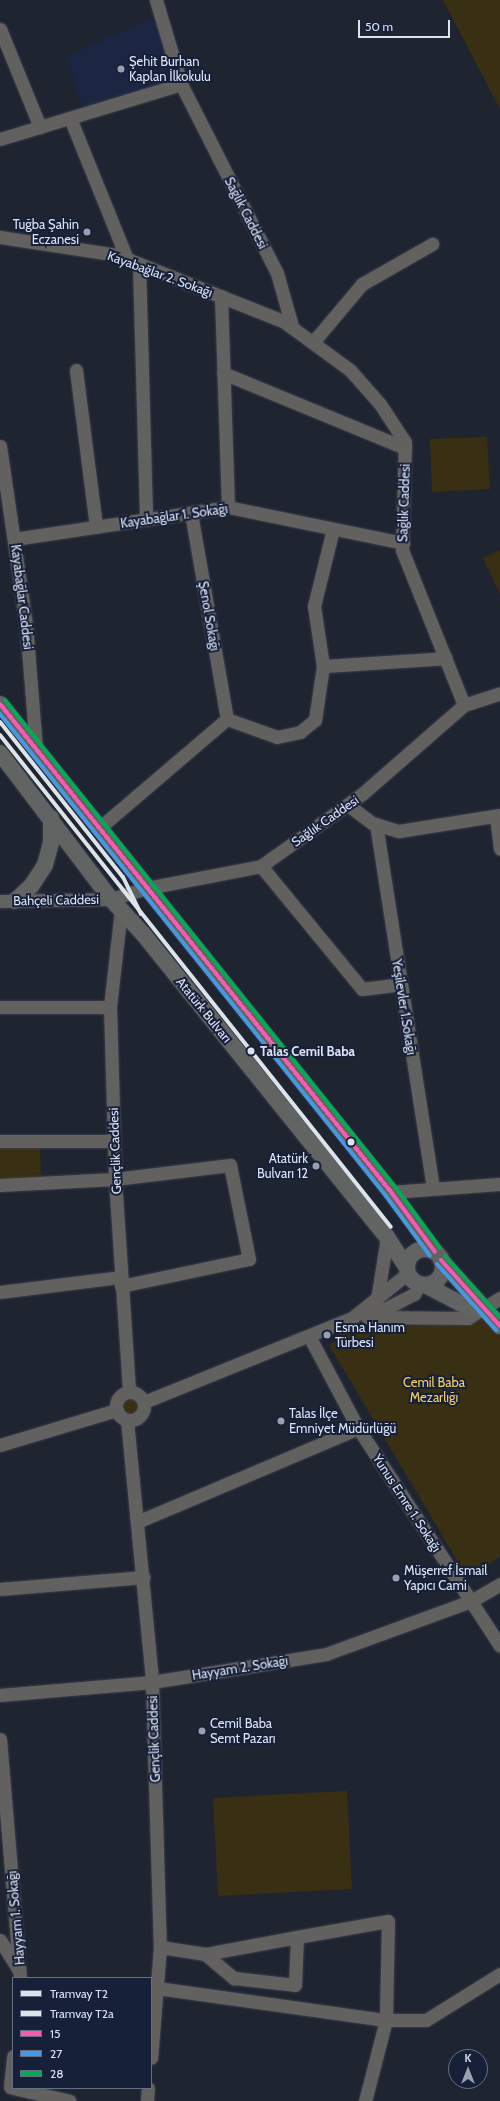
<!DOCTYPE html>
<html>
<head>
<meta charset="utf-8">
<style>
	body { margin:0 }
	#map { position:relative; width:500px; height:2101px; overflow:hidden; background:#1f2431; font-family:Cabin,sans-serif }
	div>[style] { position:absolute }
	.built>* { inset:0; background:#1c2642 }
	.green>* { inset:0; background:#392f12 }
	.round { border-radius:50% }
	.roads { filter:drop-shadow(0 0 1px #3b3f4a) drop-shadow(0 0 1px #3b3f4a) }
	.minor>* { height:13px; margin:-6.5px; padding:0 6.5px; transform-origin:6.5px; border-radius:6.5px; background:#62615f }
	.minor>.ring { margin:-6.5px; padding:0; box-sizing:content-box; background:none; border:13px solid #62615f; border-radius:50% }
	.major>* { height:16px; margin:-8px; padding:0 8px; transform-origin:8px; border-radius:8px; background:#626363 }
	.major>.ring { margin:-8px; padding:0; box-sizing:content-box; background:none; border:16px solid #626363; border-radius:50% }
	.bus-1>* { height:4px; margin:-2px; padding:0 2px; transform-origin:2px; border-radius:2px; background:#f75aaf }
	.bus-2>* { height:4px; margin:-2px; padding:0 2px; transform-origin:2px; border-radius:2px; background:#4699e1 }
	.bus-3>* { height:4px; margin:-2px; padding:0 2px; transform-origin:2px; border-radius:2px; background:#06aa56 }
	.tram-1>* { height:4px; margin:-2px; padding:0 2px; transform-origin:2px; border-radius:2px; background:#dce3e9 }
	.tram-2>* { height:4px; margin:-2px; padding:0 2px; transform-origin:2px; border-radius:2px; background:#dce3e9 }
	.dots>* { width:11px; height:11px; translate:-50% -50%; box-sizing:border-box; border:2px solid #172039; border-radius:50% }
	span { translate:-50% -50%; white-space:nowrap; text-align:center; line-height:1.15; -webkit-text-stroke:4px #172039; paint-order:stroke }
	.poi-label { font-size:13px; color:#dbe2f3 }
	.left { translate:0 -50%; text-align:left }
	.right { translate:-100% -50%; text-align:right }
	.street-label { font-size:13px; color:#dbe2f3 }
	.stop-label { font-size:13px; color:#dbe2f3; font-weight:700 }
	.park-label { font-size:13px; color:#f6cf63 }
	.legend { position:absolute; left:12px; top:1977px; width:140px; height:112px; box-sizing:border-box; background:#172039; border:1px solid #656e83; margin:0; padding:5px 7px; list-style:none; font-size:12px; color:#dbe2f3 }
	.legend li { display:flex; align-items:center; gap:8px; height:20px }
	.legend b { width:20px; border:1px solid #656e83 }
	.north { position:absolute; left:448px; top:2049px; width:40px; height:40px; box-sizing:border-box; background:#172039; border:1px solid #656e83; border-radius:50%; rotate:0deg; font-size:11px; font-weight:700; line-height:16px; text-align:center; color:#dbe2f3 }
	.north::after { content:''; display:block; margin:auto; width:14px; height:18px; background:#99a0af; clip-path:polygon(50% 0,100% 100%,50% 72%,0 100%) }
	.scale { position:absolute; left:358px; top:20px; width:92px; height:18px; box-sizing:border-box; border:2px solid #dbe2f3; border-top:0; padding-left:5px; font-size:12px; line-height:14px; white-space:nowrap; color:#dbe2f3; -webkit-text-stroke:3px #172039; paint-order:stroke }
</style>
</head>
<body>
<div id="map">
	<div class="built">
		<div style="clip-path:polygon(154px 17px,175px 82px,83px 110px,67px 56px)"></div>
	</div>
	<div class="green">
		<div style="clip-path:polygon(443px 0,500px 0,500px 109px)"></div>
		<div style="clip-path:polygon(487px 437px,490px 489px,432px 492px,430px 439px)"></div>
		<div style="clip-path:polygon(500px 550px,500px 594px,483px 558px)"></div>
		<div style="clip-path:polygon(0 1146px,40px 1146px,41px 1183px,0 1185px)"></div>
		<div style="clip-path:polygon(482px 1320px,500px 1337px,500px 1557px,467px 1577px,329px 1345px,339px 1339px,335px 1331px)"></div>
		<div class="round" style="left:122px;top:1398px;width:16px;height:16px"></div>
		<div style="clip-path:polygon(347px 1791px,352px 1889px,218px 1896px,213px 1798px)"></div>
	</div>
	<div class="roads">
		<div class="minor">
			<div style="left:156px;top:0;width:88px;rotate:73.4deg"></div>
			<div style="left:181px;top:84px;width:212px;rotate:63.1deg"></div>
			<div style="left:277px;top:273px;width:55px;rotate:74.2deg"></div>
			<div style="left:0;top:29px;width:106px;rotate:67.8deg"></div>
			<div style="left:70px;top:118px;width:152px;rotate:68deg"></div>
			<div style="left:0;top:139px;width:189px;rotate:-16.9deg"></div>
			<div style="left:0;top:237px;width:118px;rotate:8.7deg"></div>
			<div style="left:117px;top:255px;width:179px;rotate:21.7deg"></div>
			<div style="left:283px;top:321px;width:83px;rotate:36.2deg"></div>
			<div style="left:350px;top:370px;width:45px;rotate:48.6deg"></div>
			<div style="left:380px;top:404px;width:45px;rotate:56.7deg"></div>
			<div style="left:405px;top:442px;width:108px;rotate:91.6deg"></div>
			<div style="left:402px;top:550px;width:167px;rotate:68.2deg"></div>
			<div style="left:139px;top:264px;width:256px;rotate:88.4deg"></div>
			<div style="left:221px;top:296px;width:211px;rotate:88.1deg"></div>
			<div style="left:314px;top:341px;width:75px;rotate:-49.9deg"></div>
			<div style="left:362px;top:284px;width:81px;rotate:-29.7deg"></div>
			<div style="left:76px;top:370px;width:158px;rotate:82.7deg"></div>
			<div style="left:223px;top:373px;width:197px;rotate:22.4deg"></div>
			<div style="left:0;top:446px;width:180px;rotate:81.7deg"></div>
			<div style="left:26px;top:624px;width:125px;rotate:85.4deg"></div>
			<div style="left:191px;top:513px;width:209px;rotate:80.1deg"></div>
			<div style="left:14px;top:539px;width:216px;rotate:-8.5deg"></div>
			<div style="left:228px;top:507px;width:179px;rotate:11.6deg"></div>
			<div style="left:323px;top:666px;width:123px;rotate:-3.7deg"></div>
			<div style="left:227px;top:719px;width:53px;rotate:19.8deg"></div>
			<div style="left:277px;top:737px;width:24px;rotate:-12deg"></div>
			<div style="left:300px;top:732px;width:19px;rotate:-39deg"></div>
			<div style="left:315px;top:720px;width:55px;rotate:-81.6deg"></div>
			<div style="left:323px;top:666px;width:61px;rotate:-98.5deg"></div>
			<div style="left:314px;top:606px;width:79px;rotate:-76.1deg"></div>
			<div style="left:348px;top:805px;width:30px;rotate:37deg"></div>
			<div style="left:372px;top:823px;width:28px;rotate:17deg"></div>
			<div style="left:399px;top:831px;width:102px;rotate:-9deg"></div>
			<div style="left:496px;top:816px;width:33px;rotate:83deg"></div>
			<div style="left:376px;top:824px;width:369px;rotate:81.1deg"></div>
			<div style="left:98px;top:829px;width:170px;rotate:-40.5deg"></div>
			<div style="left:261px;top:866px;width:159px;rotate:50.6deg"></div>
			<div style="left:362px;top:989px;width:39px;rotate:-7deg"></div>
			<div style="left:0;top:901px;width:111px;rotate:-1deg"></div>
			<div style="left:111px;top:899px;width:38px;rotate:-17deg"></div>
			<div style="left:147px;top:888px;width:116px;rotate:-10.9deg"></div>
			<div style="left:261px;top:866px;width:124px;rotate:-35.5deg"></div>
			<div style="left:362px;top:794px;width:135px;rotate:-41.1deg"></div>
			<div style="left:464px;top:705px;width:38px;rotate:-18deg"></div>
			<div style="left:121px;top:910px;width:98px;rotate:96.5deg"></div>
			<div style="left:110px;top:1007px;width:172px;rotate:88.3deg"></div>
			<div style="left:115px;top:1179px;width:213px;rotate:86.2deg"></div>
			<div style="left:0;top:1007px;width:110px"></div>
			<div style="left:0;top:1141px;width:114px"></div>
			<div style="left:0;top:1185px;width:115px;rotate:-3deg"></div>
			<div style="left:115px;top:1179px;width:116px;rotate:-6.9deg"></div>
			<div style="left:230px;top:1165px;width:96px;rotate:78.6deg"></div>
			<div style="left:249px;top:1259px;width:131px;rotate:168.1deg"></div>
			<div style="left:391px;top:1192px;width:109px;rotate:-4.2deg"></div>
			<div style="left:0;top:1292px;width:122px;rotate:-7.1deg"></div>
			<div style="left:377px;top:1300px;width:64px;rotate:-81deg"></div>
			<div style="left:367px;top:1317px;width:101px;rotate:0.6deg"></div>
			<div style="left:468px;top:1318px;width:38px;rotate:-32deg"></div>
			<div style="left:369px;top:1317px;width:51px;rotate:-27.1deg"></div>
			<div style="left:414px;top:1294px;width:12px;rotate:-59deg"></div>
			<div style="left:309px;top:1336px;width:104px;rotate:62deg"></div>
			<div style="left:358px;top:1428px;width:260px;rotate:56.9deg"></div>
			<div class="ring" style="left:116px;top:1392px;width:15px;height:15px"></div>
			<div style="left:144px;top:1402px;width:224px;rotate:-22deg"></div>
			<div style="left:352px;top:1318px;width:72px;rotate:-38.8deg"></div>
			<div style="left:127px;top:1420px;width:263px;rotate:84.5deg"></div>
			<div style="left:152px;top:1682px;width:265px;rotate:88.3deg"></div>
			<div style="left:160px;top:1947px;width:111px;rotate:94.6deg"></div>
			<div style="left:0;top:1445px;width:122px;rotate:-16.7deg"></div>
			<div style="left:137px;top:1522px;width:240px;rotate:-23deg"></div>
			<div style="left:0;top:1589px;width:144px;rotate:-4.8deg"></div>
			<div style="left:0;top:1695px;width:153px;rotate:-4.9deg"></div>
			<div style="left:152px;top:1682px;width:176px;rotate:-9.1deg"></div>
			<div style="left:326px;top:1654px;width:154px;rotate:-20.1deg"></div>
			<div style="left:471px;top:1601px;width:34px;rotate:-30deg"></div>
			<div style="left:0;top:1739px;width:240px;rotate:85.2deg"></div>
			<div style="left:297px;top:1937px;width:94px;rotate:169.5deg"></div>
			<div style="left:205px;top:1954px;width:38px;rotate:40deg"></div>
			<div style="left:234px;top:1978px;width:61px;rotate:6.5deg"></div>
			<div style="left:295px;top:1985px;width:48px;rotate:-87.6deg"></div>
			<div style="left:297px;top:1937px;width:92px;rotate:-10deg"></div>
			<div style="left:388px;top:1921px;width:99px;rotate:91.2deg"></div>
			<div style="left:386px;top:2020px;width:84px;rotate:104.5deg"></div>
			<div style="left:0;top:1940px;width:36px;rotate:58deg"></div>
			<div style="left:160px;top:1947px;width:46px;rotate:8.8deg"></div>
			<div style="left:157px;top:1988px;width:231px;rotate:8deg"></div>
			<div style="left:386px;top:2020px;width:40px"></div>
			<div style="left:426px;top:2020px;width:87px;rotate:-31.9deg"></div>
			<div style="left:10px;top:2087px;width:31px;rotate:-84deg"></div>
			<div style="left:13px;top:2088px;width:58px;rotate:12.8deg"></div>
			<div style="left:147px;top:2101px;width:13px;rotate:-86deg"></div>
		</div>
		<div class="major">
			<div style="left:0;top:704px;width:625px;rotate:51.3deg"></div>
			<div style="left:391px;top:1192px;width:74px;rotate:53.7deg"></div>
			<div style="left:0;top:753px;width:183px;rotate:52.8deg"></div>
			<div style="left:111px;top:899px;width:49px;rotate:47.5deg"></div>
			<div style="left:144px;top:935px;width:388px;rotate:51.2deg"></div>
			<div style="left:387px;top:1237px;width:37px;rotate:57deg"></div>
			<div style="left:15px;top:901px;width:23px;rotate:-43deg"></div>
			<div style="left:32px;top:885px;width:24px;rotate:-57deg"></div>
			<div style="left:45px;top:865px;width:24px;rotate:-75deg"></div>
			<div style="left:51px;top:842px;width:24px;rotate:-90deg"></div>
			<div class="ring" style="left:407px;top:1249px;width:20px;height:20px"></div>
			<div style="left:441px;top:1260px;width:89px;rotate:48.2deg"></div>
			<div style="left:425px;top:1285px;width:50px;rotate:27.6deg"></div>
			<div style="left:469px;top:1308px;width:15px;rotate:8deg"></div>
		</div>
	</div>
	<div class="bus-1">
		<div style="left:0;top:704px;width:625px;rotate:51.3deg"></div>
		<div style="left:391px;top:1192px;width:74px;rotate:53.7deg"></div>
		<div style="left:441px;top:1260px;width:89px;rotate:48.2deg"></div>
	</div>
	<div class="bus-2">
		<div style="left:0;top:714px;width:618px;rotate:51.31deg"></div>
		<div style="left:386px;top:1196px;width:74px;rotate:53.7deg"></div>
		<div style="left:437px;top:1264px;width:89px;rotate:48.2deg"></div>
	</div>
	<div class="bus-3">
		<div style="left:5px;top:700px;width:625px;rotate:51.3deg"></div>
		<div style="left:396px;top:1188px;width:74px;rotate:53.7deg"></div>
		<div style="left:445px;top:1256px;width:82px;rotate:48deg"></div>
	</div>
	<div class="tram-1">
		<div style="left:0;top:735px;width:628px;rotate:51.53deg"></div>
	</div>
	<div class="tram-2">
		<div style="left:0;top:722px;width:198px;rotate:51.6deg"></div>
		<div style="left:123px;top:877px;width:41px;rotate:64.1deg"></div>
	</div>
	<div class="dots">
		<div style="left:121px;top:69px;background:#99a0af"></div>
		<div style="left:87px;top:232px;background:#99a0af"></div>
		<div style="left:251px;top:1051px;background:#dbe2f3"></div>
		<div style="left:351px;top:1142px;background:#dbe2f3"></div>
		<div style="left:316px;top:1166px;background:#99a0af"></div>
		<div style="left:327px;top:1335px;background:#99a0af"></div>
		<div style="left:281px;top:1421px;background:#99a0af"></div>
		<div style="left:396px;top:1578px;background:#99a0af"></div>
		<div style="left:202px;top:1731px;background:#99a0af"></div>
	</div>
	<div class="poi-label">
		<span class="left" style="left:129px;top:69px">Şehit Burhan<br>Kaplan İlkokulu</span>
		<span class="right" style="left:79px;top:232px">Tuğba Şahin<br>Eczanesi</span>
		<span class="right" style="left:308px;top:1166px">Atatürk<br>Bulvarı 12</span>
		<span class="left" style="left:335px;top:1335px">Esma Hanım<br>Türbesi</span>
		<span class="left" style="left:289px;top:1421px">Talas İlçe<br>Emniyet Müdürlüğü</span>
		<span class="left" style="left:404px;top:1578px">Müşerref İsmail<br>Yapıcı Cami</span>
		<span class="left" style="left:210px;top:1731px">Cemil Baba<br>Semt Pazarı</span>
	</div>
	<div class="street-label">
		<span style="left:246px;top:213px;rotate:63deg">Sağlık Caddesi</span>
		<span style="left:160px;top:274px;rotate:20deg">Kayabağlar 2. Sokağı</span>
		<span style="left:404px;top:503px;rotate:-88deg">Sağlık Caddesi</span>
		<span style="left:174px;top:516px;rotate:-8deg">Kayabağlar 1. Sokağı</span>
		<span style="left:22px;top:597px;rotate:83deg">Kayabağlar Caddesi</span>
		<span style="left:209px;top:616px;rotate:80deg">Şenol Sokağı</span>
		<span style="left:325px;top:821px;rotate:-35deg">Sağlık Caddesi</span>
		<span style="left:56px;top:900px;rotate:-1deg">Bahçeli Caddesi</span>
		<span style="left:404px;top:1007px;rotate:81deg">Yeşilevler 1.Sokağı</span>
		<span style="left:204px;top:1010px;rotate:51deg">Atatürk Bulvarı</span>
		<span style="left:115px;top:1151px;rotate:-92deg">Gençlik Caddesi</span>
		<span style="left:407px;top:1503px;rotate:57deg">Yunus Emre 1. Sokağı</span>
		<span style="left:240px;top:1668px;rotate:-9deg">Hayyam 2. Sokağı</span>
		<span style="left:154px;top:1739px;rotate:-92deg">Gençlik Caddesi</span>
		<span style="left:16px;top:1918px;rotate:-95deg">Hayyam 1. Sokağı</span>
	</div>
	<div class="stop-label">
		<span class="left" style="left:260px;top:1051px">Talas Cemil Baba</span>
	</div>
	<div class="park-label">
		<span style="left:434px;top:1390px">Cemil Baba<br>Mezarlığı</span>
	</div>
	<ul class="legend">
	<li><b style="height:5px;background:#dce3e9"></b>Tramvay T2</li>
	<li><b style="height:5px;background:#dce3e9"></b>Tramvay T2a</li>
	<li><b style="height:5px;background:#f75aaf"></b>15</li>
	<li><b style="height:5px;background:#4699e1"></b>27</li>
	<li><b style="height:5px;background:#06aa56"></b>28</li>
	</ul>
	<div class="north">K</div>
	<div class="scale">50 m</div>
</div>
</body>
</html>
